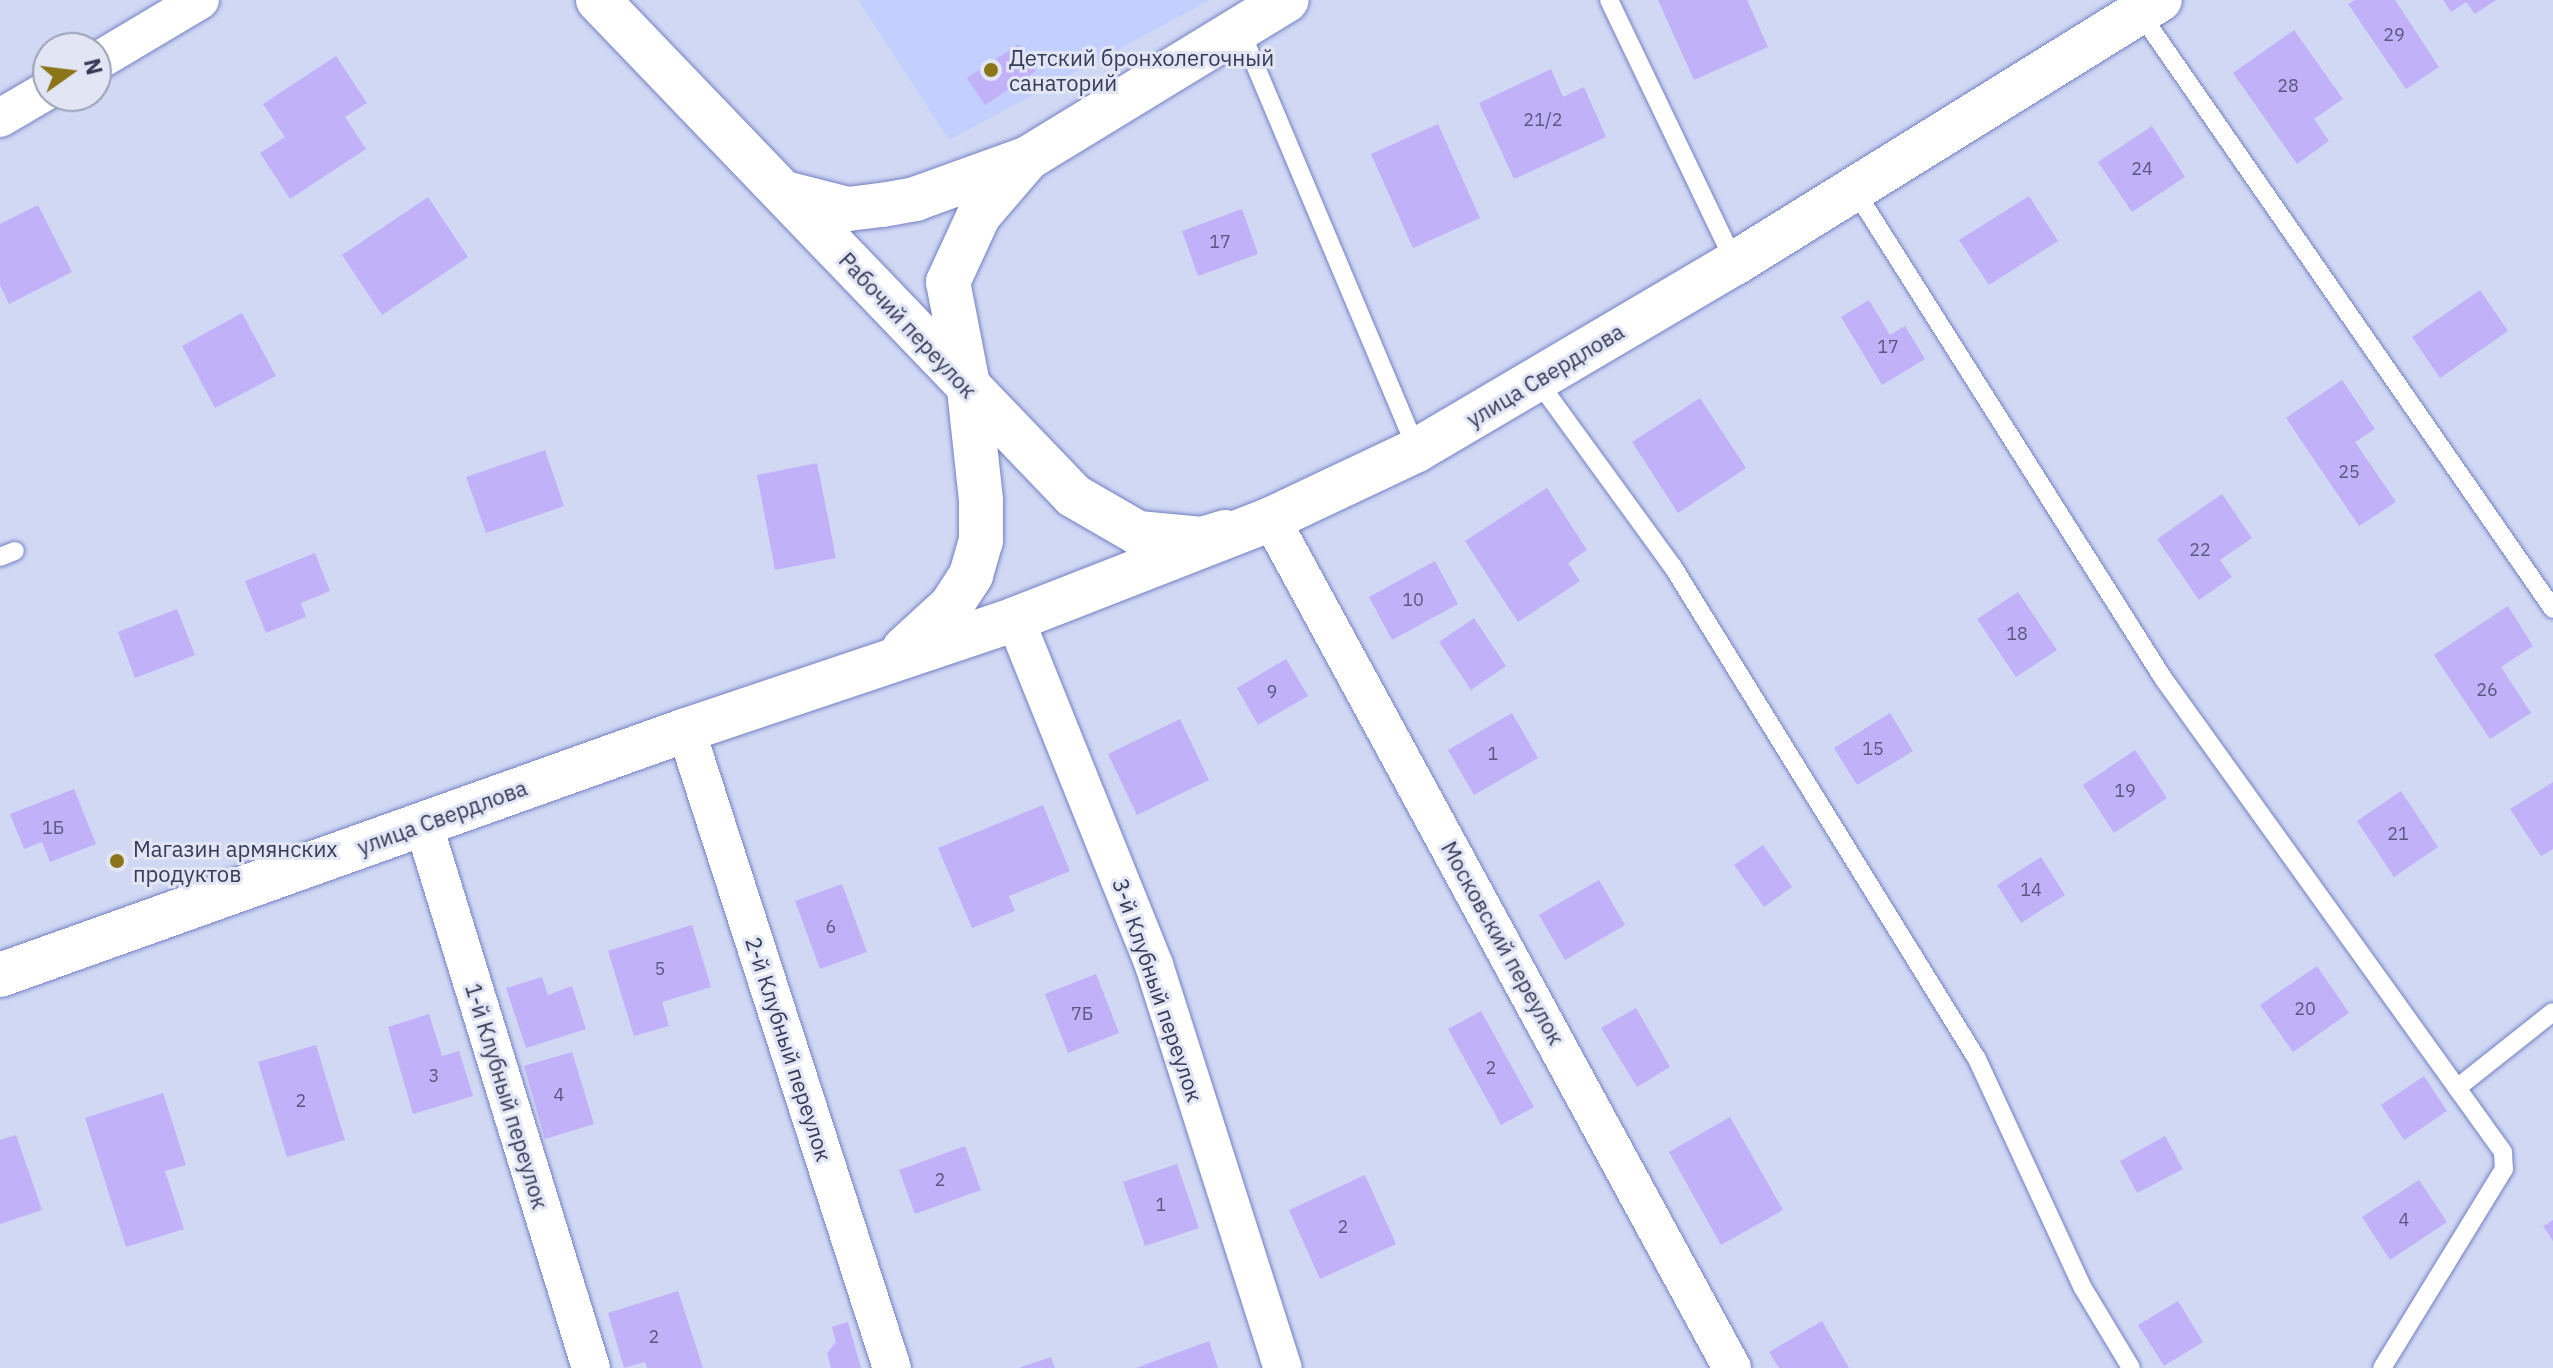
<!DOCTYPE html>
<html>
<head>
<meta charset="utf-8">
<style>
	body { margin:0 }
	#map { position:relative; width:2553px; height:1368px; overflow:hidden; background:#d0d8f4; font-family:"IBM Plex Sans",sans-serif }
	div>[style] { position:absolute }
	.built>* { inset:0; background:#c3cffe }
	.building>* { inset:0; background:#c1b1f9 }
	.roads { filter:drop-shadow(0 0 2px #7481c3) drop-shadow(0 0 2px #7481c3) }
	.service>* { height:18px; margin:-9px; padding:0 9px; transform-origin:9px; border-radius:9px; background:#fff }
	.minor>* { height:38px; margin:-19px; padding:0 19px; transform-origin:19px; border-radius:19px; background:#fff }
	.secondary>* { height:44px; margin:-22px; padding:0 22px; transform-origin:22px; border-radius:22px; background:#fff }
	.primary>* { height:44px; margin:-22px; padding:0 22px; transform-origin:22px; border-radius:22px; background:#fff }
	.dots>* { width:22px; height:22px; translate:-50% -50%; box-sizing:border-box; border:4px solid #e1e5f4; border-radius:50% }
	span { translate:-50% -50%; white-space:nowrap; text-align:center; line-height:1.15; -webkit-text-stroke:6px #e1e5f4; paint-order:stroke }
	.number-label { font-size:18px; color:#585880 }
	.number-label span { -webkit-text-stroke-width:0 }
	.poi-label { font-size:22px; color:#353b58 }
	.left { translate:0 -50%; text-align:left }
	.street-label { font-size:22px; color:#353b58 }
	.north { position:absolute; left:32px; top:32px; width:80px; height:80px; box-sizing:border-box; background:#e1e5f4; border:2px solid #9ca1b6; border-radius:50%; rotate:76deg; font-size:22px; font-weight:700; line-height:32px; text-align:center; color:#353b58 }
	.north::after { content:''; display:block; margin:auto; width:28px; height:36px; background:#8b7518; clip-path:polygon(50% 0,100% 100%,50% 72%,0 100%) }
</style>
</head>
<body>
<div id="map">
	<div class="built">
		<div style="clip-path:polygon(858px 0,1210px 0,949px 140px)"></div>
	</div>
	<div class="building">
		<div style="clip-path:polygon(1658px 0,1747px 0,1768px 47px,1694px 80px)"></div>
		<div style="clip-path:polygon(2355px 0,2395px 0,2439px 67px,2406px 89px,2348px 4px)"></div>
		<div style="clip-path:polygon(2443px 0,2496px 0,2475px 14px,2466px 2px,2451px 12px)"></div>
		<div style="clip-path:polygon(2294px 30px,2343px 99px,2314px 119px,2329px 141px,2297px 164px,2233px 73px)"></div>
		<div style="clip-path:polygon(1019px 44px,1036px 71px,985px 105px,967px 78px)"></div>
		<div style="clip-path:polygon(336px 56px,367px 103px,345px 117px,366px 149px,290px 199px,260px 153px,285px 137px,263px 104px)"></div>
		<div style="clip-path:polygon(1551px 69px,1563px 97px,1584px 87px,1606px 137px,1514px 179px,1479px 103px)"></div>
		<div style="clip-path:polygon(1438px 124px,1480px 218px,1413px 248px,1371px 154px)"></div>
		<div style="clip-path:polygon(2152px 126px,2185px 177px,2132px 212px,2098px 162px)"></div>
		<div style="clip-path:polygon(2029px 196px,2058px 241px,1989px 285px,1959px 240px)"></div>
		<div style="clip-path:polygon(428px 197px,468px 257px,382px 315px,342px 255px)"></div>
		<div style="clip-path:polygon(38px 205px,72px 272px,9px 304px,0 285px,0 224px)"></div>
		<div style="clip-path:polygon(1242px 209px,1258px 254px,1198px 276px,1182px 231px)"></div>
		<div style="clip-path:polygon(2480px 290px,2508px 331px,2440px 378px,2412px 337px)"></div>
		<div style="clip-path:polygon(1869px 300px,1890px 335px,1905px 326px,1925px 359px,1882px 385px,1841px 317px)"></div>
		<div style="clip-path:polygon(242px 313px,276px 376px,215px 408px,182px 346px)"></div>
		<div style="clip-path:polygon(2342px 380px,2375px 429px,2355px 442px,2396px 502px,2359px 526px,2286px 418px)"></div>
		<div style="clip-path:polygon(1700px 398px,1746px 468px,1678px 513px,1632px 442px)"></div>
		<div style="clip-path:polygon(545px 450px,564px 506px,486px 533px,466px 477px)"></div>
		<div style="clip-path:polygon(817px 463px,836px 558px,775px 570px,757px 475px)"></div>
		<div style="clip-path:polygon(1547px 488px,1587px 550px,1568px 563px,1580px 581px,1518px 622px,1465px 541px)"></div>
		<div style="clip-path:polygon(2222px 494px,2252px 538px,2220px 560px,2232px 577px,2199px 600px,2157px 539px)"></div>
		<div style="clip-path:polygon(315px 553px,330px 591px,301px 603px,306px 617px,266px 633px,245px 581px)"></div>
		<div style="clip-path:polygon(1435px 561px,1458px 604px,1392px 640px,1369px 597px)"></div>
		<div style="clip-path:polygon(2018px 592px,2057px 650px,2016px 677px,1977px 619px)"></div>
		<div style="clip-path:polygon(2508px 606px,2533px 646px,2501px 667px,2531px 713px,2490px 739px,2434px 655px)"></div>
		<div style="clip-path:polygon(177px 609px,195px 655px,135px 678px,118px 632px)"></div>
		<div style="clip-path:polygon(1474px 618px,1506px 666px,1471px 690px,1439px 642px)"></div>
		<div style="clip-path:polygon(1286px 659px,1308px 696px,1258px 725px,1237px 688px)"></div>
		<div style="clip-path:polygon(1512px 713px,1538px 758px,1474px 795px,1448px 750px)"></div>
		<div style="clip-path:polygon(1890px 713px,1913px 751px,1857px 785px,1834px 748px)"></div>
		<div style="clip-path:polygon(1180px 719px,1209px 780px,1137px 815px,1108px 754px)"></div>
		<div style="clip-path:polygon(2135px 750px,2167px 798px,2114px 833px,2083px 785px)"></div>
		<div style="clip-path:polygon(2553px 782px,2553px 849px,2541px 856px,2510px 809px)"></div>
		<div style="clip-path:polygon(74px 789px,96px 844px,50px 862px,42px 842px,24px 849px,10px 814px)"></div>
		<div style="clip-path:polygon(2401px 791px,2438px 847px,2394px 877px,2357px 821px)"></div>
		<div style="clip-path:polygon(1043px 805px,1070px 871px,1009px 896px,1015px 911px,972px 928px,938px 848px)"></div>
		<div style="clip-path:polygon(1763px 845px,1792px 887px,1764px 907px,1734px 865px)"></div>
		<div style="clip-path:polygon(2041px 857px,2065px 895px,2021px 923px,1997px 885px)"></div>
		<div style="clip-path:polygon(1599px 880px,1625px 925px,1565px 960px,1539px 915px)"></div>
		<div style="clip-path:polygon(842px 884px,867px 952px,820px 969px,795px 901px)"></div>
		<div style="clip-path:polygon(692px 925px,711px 987px,662px 1002px,669px 1026px,634px 1036px,608px 951px)"></div>
		<div style="clip-path:polygon(2317px 966px,2349px 1013px,2293px 1052px,2260px 1005px)"></div>
		<div style="clip-path:polygon(1096px 974px,1119px 1033px,1068px 1053px,1045px 994px)"></div>
		<div style="clip-path:polygon(542px 977px,548px 995px,572px 986px,586px 1029px,526px 1048px,506px 988px)"></div>
		<div style="clip-path:polygon(1636px 1008px,1670px 1067px,1637px 1087px,1601px 1028px)"></div>
		<div style="clip-path:polygon(1481px 1011px,1534px 1107px,1501px 1125px,1448px 1029px)"></div>
		<div style="clip-path:polygon(429px 1014px,442px 1056px,459px 1051px,473px 1096px,413px 1114px,388px 1027px)"></div>
		<div style="clip-path:polygon(316px 1045px,345px 1140px,287px 1157px,258px 1062px)"></div>
		<div style="clip-path:polygon(572px 1052px,594px 1124px,545px 1139px,524px 1066px)"></div>
		<div style="clip-path:polygon(2424px 1076px,2447px 1111px,2404px 1140px,2381px 1105px)"></div>
		<div style="clip-path:polygon(163px 1093px,186px 1165px,165px 1171px,184px 1229px,126px 1247px,85px 1118px)"></div>
		<div style="clip-path:polygon(1730px 1117px,1783px 1210px,1721px 1245px,1669px 1152px)"></div>
		<div style="clip-path:polygon(16px 1135px,42px 1210px,0 1224px,0 1140px)"></div>
		<div style="clip-path:polygon(2165px 1136px,2183px 1169px,2137px 1193px,2120px 1161px)"></div>
		<div style="clip-path:polygon(965px 1146px,981px 1190px,915px 1214px,899px 1170px)"></div>
		<div style="clip-path:polygon(1177px 1164px,1199px 1228px,1145px 1246px,1123px 1182px)"></div>
		<div style="clip-path:polygon(1365px 1175px,1396px 1244px,1320px 1279px,1289px 1210px)"></div>
		<div style="clip-path:polygon(2419px 1180px,2447px 1222px,2390px 1260px,2362px 1217px)"></div>
		<div style="clip-path:polygon(2553px 1220px,2553px 1241px,2543px 1226px)"></div>
		<div style="clip-path:polygon(678px 1291px,703px 1368px,647px 1368px,645px 1362px,624px 1368px,608px 1313px)"></div>
		<div style="clip-path:polygon(2178px 1301px,2203px 1342px,2164px 1366px,2138px 1325px)"></div>
		<div style="clip-path:polygon(1822px 1321px,1849px 1368px,1779px 1368px,1769px 1352px)"></div>
		<div style="clip-path:polygon(848px 1322px,861px 1368px,831px 1368px,827px 1353px,836px 1342px,832px 1327px)"></div>
		<div style="clip-path:polygon(1209px 1341px,1218px 1368px,1136px 1368px)"></div>
		<div style="clip-path:polygon(1051px 1357px,1055px 1368px,1021px 1368px,1021px 1367px)"></div>
	</div>
	<div class="roads">
		<div class="service">
			<div style="left:1609px;top:0;width:292px;rotate:64.4deg"></div>
			<div style="left:2140px;top:13px;width:725px;rotate:55.28deg"></div>
			<div style="left:1240px;top:29px;width:457px;rotate:67.2deg"></div>
			<div style="left:1854px;top:189px;width:578px;rotate:57.71deg"></div>
			<div style="left:2163px;top:678px;width:583px;rotate:54.35deg"></div>
			<div style="left:2503px;top:1152px;width:17px;rotate:87deg"></div>
			<div style="left:2504px;top:1169px;width:233px;rotate:121.5deg"></div>
			<div style="left:1537px;top:380px;width:231px;rotate:54deg"></div>
			<div style="left:1673px;top:567px;width:578px;rotate:58.29deg"></div>
			<div style="left:1977px;top:1059px;width:252px;rotate:65.2deg"></div>
			<div style="left:2083px;top:1288px;width:93px;rotate:59deg"></div>
			<div style="left:0;top:557px;width:16px;rotate:-22deg"></div>
			<div style="left:2457px;top:1088px;width:122px;rotate:-38.4deg"></div>
		</div>
		<div class="minor">
			<div style="left:96px;top:62px;width:121px;rotate:-30.8deg"></div>
			<div style="left:0;top:118px;width:56px;rotate:-30.3deg"></div>
			<div style="left:1271px;top:519px;width:966px;rotate:61.5deg"></div>
			<div style="left:1015px;top:619px;width:373px;rotate:68.1deg"></div>
			<div style="left:1154px;top:965px;width:423px;rotate:72.3deg"></div>
			<div style="left:686px;top:730px;width:670px;rotate:72.11deg"></div>
			<div style="left:423px;top:823px;width:570px;rotate:72.87deg"></div>
		</div>
		<div class="secondary">
			<div style="left:598px;top:0;width:687px;rotate:46.18deg"></div>
			<div style="left:1074px;top:496px;width:74px;rotate:30deg"></div>
			<div style="left:1138px;top:533px;width:64px;rotate:5.4deg"></div>
			<div style="left:1202px;top:539px;width:24px;rotate:-17deg"></div>
			<div style="left:785px;top:193px;width:65px;rotate:14.3deg"></div>
			<div style="left:848px;top:209px;width:34px;rotate:-7deg"></div>
			<div style="left:882px;top:205px;width:34px;rotate:-10deg"></div>
			<div style="left:915px;top:199px;width:120px;rotate:-19.9deg"></div>
		</div>
		<div class="primary">
			<div style="left:904px;top:649px;width:64px;rotate:-42.5deg"></div>
			<div style="left:951px;top:606px;width:37px;rotate:-57deg"></div>
			<div style="left:971px;top:575px;width:35px;rotate:-74deg"></div>
			<div style="left:981px;top:541px;width:41px;rotate:-90deg"></div>
			<div style="left:981px;top:500px;width:111px;rotate:-96.2deg"></div>
			<div style="left:969px;top:390px;width:110px;rotate:-101deg"></div>
			<div style="left:948px;top:282px;width:74px;rotate:-65.2deg"></div>
			<div style="left:979px;top:215px;width:75px;rotate:-49.3deg"></div>
			<div style="left:1028px;top:158px;width:303px;rotate:-31.4deg"></div>
			<div style="left:0;top:975px;width:728px;rotate:-19.65deg"></div>
			<div style="left:686px;top:730px;width:347px;rotate:-18.6deg"></div>
			<div style="left:1015px;top:619px;width:275px;rotate:-21.3deg"></div>
			<div style="left:1271px;top:519px;width:161px;rotate:-25.3deg"></div>
			<div style="left:1417px;top:450px;width:369px;rotate:-30.5deg"></div>
			<div style="left:1735px;top:263px;width:500px;rotate:-31.8deg"></div>
		</div>
	</div>
	<div class="dots">
		<div style="left:991px;top:70px;background:#8b7518"></div>
		<div style="left:117px;top:861px;background:#8b7518"></div>
	</div>
	<div class="number-label">
		<span style="left:2394px;top:35px">29</span>
		<span style="left:2288px;top:86px">28</span>
		<span style="left:1543px;top:120px">21/2</span>
		<span style="left:2142px;top:169px">24</span>
		<span style="left:1220px;top:242px">17</span>
		<span style="left:1888px;top:347px">17</span>
		<span style="left:2349px;top:472px">25</span>
		<span style="left:2200px;top:550px">22</span>
		<span style="left:1413px;top:600px">10</span>
		<span style="left:2017px;top:634px">18</span>
		<span style="left:2487px;top:690px">26</span>
		<span style="left:1272px;top:692px">9</span>
		<span style="left:1873px;top:749px">15</span>
		<span style="left:1493px;top:754px">1</span>
		<span style="left:2125px;top:791px">19</span>
		<span style="left:53px;top:828px">1Б</span>
		<span style="left:2398px;top:834px">21</span>
		<span style="left:2031px;top:890px">14</span>
		<span style="left:831px;top:927px">6</span>
		<span style="left:660px;top:969px">5</span>
		<span style="left:2305px;top:1009px">20</span>
		<span style="left:1082px;top:1014px">7Б</span>
		<span style="left:1491px;top:1068px">2</span>
		<span style="left:434px;top:1076px">3</span>
		<span style="left:559px;top:1095px">4</span>
		<span style="left:301px;top:1101px">2</span>
		<span style="left:940px;top:1180px">2</span>
		<span style="left:1161px;top:1205px">1</span>
		<span style="left:2404px;top:1220px">4</span>
		<span style="left:1343px;top:1227px">2</span>
		<span style="left:654px;top:1337px">2</span>
	</div>
	<div class="poi-label">
		<span class="left" style="left:1009px;top:70px">Детский бронхолегочный<br>санаторий</span>
		<span class="left" style="left:133px;top:861px">Магазин армянских<br>продуктов</span>
	</div>
	<div class="street-label">
		<span style="left:908px;top:325px;rotate:47deg">Рабочий переулок</span>
		<span style="left:1545px;top:375px;rotate:-31deg">улица Свердлова</span>
		<span style="left:442px;top:817px;rotate:-20deg">улица Свердлова</span>
		<span style="left:1503px;top:943px;rotate:61deg">Московский переулок</span>
		<span style="left:1158px;top:990px;rotate:71deg">3-й Клубный переулок</span>
		<span style="left:789px;top:1049px;rotate:72deg">2-й Клубный переулок</span>
		<span style="left:507px;top:1096px;rotate:73deg">1-й Клубный переулок</span>
	</div>
	<div class="north">N</div>
</div>
</body>
</html>
